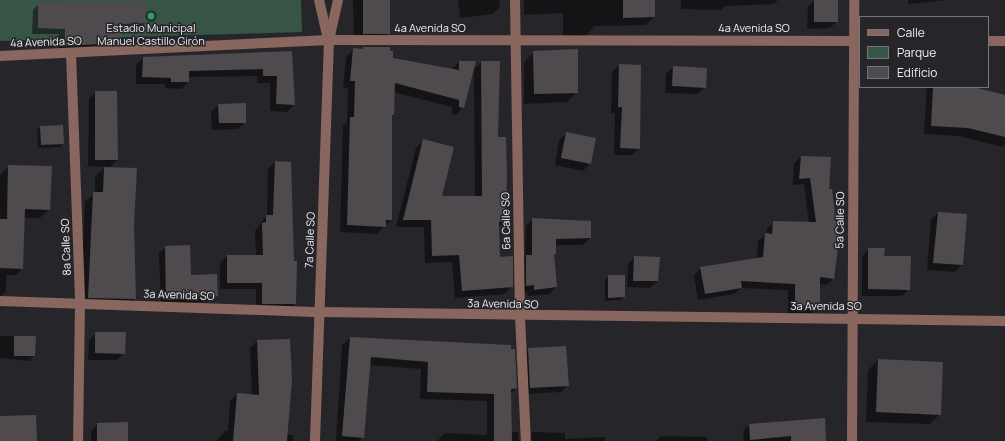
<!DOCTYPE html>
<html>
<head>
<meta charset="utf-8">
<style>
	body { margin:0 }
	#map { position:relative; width:1005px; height:441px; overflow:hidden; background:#26262a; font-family:Manrope,sans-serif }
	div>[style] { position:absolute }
	.green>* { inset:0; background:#375547 }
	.shadow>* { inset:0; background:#0007 }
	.building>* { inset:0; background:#4f4a4d }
	.minor>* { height:10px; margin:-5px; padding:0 5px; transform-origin:5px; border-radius:5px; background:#89665e }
	.dots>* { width:11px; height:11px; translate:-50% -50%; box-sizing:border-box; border:2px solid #26262a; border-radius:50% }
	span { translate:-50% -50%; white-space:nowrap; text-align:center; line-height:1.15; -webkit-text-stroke:3px #26262a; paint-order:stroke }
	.street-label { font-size:11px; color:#eeeef1 }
	.poi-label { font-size:11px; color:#eeeef1 }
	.legend { position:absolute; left:859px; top:16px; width:130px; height:72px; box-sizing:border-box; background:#26262a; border:1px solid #76767a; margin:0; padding:5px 7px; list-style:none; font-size:12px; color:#eeeef1 }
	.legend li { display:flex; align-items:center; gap:8px; height:20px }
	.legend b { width:20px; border:1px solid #76767a }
</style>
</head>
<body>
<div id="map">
	<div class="green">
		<div style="clip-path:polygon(0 0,301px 0,302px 32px,0 41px)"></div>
	</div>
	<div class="shadow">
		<div style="clip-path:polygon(353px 0,389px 0,389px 33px,380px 42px,354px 42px)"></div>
		<div style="clip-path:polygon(458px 0,499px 0,500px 7px,493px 14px,460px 18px)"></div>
		<div style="clip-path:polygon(524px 0,654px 0,654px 17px,646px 25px,594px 26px,586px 37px,563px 38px,563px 13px,524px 15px)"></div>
		<div style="clip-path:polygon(681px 0,778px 0,774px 4px,725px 6px,721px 10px,681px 9px)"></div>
		<div style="clip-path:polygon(814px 0,837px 0,837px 21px,830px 28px,807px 29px,808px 7px)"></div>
		<div style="clip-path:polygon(908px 0,947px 0,908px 4px)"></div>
		<div style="clip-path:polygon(39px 4px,145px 23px,139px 29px,120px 29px,120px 43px,114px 49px,59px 52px,59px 34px,32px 34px,33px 10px)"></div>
		<div style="clip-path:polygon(389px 48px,392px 59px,451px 70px,459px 62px,475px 62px,463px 107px,456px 115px,452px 114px,452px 107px,393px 92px,390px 150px,392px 150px,391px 220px,377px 234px,340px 232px,343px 126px,347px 122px,348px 89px,343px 88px,346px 57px,354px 49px)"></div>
		<div style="clip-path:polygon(291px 52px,294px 105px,287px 112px,270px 111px,270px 83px,257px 83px,257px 76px,188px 77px,188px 82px,181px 89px,165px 88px,165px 84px,136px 84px,136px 65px,143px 58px)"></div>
		<div style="clip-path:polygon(534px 52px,577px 92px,567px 102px,524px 104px,524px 62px)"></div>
		<div style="clip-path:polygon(482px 62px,497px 138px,504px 222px,498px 228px,499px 258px,512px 286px,504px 294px,455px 298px,452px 262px,425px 263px,424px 227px,396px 227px,416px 148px,424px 140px,441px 197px,475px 197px,474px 69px)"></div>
		<div style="clip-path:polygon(619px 65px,639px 148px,632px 155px,614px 155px,615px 113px,611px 113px,612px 72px)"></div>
		<div style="clip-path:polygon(673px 67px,705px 87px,698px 94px,665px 93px,666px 74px)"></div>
		<div style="clip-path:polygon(927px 87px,974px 87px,1005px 96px,1005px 145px,1003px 147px,959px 136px,924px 134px)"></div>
		<div style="clip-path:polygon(96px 92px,116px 92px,117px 160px,109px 168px,133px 224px,135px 299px,127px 307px,80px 306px,85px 202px,95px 193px,95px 177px,105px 167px,88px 166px,89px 99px)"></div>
		<div style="clip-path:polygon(218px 105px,245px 122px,238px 129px,212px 130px,211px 112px)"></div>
		<div style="clip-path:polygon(41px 127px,63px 143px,60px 147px,38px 148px,37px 130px)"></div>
		<div style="clip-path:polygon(566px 133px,590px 164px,583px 171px,555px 165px,559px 140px)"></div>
		<div style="clip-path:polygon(801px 157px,828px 190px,833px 279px,826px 285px,819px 284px,819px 306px,812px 313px,788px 313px,788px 290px,741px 288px,734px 294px,698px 300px,694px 275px,701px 268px,757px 259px,758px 241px,766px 234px,767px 229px,774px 222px,809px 223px,804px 184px,793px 185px,794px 163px)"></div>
		<div style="clip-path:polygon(275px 162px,293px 262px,296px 262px,295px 304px,288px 311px,256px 310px,256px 289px,220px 289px,220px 263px,227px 256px,256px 256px,255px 231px,267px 215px,268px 169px)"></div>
		<div style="clip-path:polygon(9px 166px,49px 209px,40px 218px,24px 218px,22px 269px,16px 275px,6px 275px,6px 291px,0 297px,0 175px)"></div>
		<div style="clip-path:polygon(938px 213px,966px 215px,962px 265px,955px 272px,927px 270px,931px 220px)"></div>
		<div style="clip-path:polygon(533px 219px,590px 238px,583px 245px,555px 245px,553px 256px,556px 287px,549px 294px,528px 296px,527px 292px,519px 292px,519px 263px,525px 257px,526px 226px)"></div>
		<div style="clip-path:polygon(166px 247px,190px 276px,217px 295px,210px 301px,161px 305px,159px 253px)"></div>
		<div style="clip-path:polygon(869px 249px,883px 257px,909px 289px,902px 296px,862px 296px,862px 256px)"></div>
		<div style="clip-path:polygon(635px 257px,659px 258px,658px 281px,650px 288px,627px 287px,628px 264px)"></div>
		<div style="clip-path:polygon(609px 276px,624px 297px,620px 300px,605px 301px,605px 280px)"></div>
		<div style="clip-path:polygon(96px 333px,124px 353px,117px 360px,88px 360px,89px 340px)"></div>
		<div style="clip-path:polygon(0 336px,35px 337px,34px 356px,29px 361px,0 358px)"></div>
		<div style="clip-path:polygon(350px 338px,510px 346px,516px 388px,510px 394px,511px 432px,518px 432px,519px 441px,437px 441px,445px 433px,487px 435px,487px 401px,420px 399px,421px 369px,369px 365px,363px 437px,359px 441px,336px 441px,342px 345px)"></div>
		<div style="clip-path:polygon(289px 340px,287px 435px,293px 435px,293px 441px,217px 441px,225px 431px,228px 431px,230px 401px,237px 394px,252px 396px,250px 348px,257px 341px)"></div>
		<div style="clip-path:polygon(528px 349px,568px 385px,561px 392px,523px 394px,521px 356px)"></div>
		<div style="clip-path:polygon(878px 360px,940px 414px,930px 424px,866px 422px,868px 370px)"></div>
		<div style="clip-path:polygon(98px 424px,127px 441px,91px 441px,91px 431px)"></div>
		<div style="clip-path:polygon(749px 425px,825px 441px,744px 441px,743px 431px)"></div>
		<div style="clip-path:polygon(532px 432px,565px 433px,565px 439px,605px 437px,606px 441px,525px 441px)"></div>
		<div style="clip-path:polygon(661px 436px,707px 437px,707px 441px,656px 441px)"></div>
	</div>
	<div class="building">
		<div style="clip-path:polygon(363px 0,390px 0,390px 34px,363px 34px)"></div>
		<div style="clip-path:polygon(623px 0,655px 0,655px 17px,623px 18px)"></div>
		<div style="clip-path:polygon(814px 0,838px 0,838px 22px,814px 22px)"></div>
		<div style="clip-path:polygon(146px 1px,146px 23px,121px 24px,121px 43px,65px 46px,65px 29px,38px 28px,38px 3px)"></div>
		<div style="clip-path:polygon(363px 47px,390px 47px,390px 51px,393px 51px,393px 58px,459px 70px,459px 61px,476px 61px,464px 108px,459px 107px,459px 100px,395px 83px,394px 115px,392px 115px,392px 220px,386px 220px,386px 227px,347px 225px,350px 117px,354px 117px,355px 81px,350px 81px,353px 48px,363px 49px)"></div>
		<div style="clip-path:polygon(578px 49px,578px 93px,534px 94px,533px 51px)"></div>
		<div style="clip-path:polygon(292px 51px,295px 105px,276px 104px,277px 76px,263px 76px,263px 69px,189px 71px,189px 82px,171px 82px,171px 78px,142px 77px,143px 57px)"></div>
		<div style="clip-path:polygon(481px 61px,500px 61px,498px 137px,506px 137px,507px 178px,505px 222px,499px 222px,500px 257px,513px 256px,513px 287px,462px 291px,459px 255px,432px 256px,431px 220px,403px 220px,423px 139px,454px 147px,442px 196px,482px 196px)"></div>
		<div style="clip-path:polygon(619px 64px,641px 65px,640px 149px,620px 148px,622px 107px,618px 107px)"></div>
		<div style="clip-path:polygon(673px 66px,707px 68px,706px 88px,672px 86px)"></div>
		<div style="clip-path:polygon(933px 87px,974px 87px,1005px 95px,1005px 137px,968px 128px,931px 126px)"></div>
		<div style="clip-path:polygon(95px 91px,117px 91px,118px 160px,95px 160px)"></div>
		<div style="clip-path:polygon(246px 103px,246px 123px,219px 123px,218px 104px)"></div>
		<div style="clip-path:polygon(63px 125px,64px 144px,41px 145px,40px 126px)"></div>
		<div style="clip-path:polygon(566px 132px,596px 138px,591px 164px,561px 158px)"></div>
		<div style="clip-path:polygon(801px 156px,831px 157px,829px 189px,832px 189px,837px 231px,840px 232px,834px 279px,820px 277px,820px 307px,795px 307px,795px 284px,741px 281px,742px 288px,705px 294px,700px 267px,763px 257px,765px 233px,772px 234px,773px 221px,816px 222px,810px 178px,799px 179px)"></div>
		<div style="clip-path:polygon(275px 161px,291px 162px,294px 261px,297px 261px,296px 304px,262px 304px,262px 283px,227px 283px,227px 255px,263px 255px,262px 223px,266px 222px,266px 215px,273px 215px)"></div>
		<div style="clip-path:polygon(8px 165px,52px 166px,50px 210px,25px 209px,23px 269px,0 268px,0 219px,7px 219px)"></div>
		<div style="clip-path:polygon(104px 167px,137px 168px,134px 224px,136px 299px,88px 298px,93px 192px,103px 192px)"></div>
		<div style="clip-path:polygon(938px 212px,967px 214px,963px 265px,933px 263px)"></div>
		<div style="clip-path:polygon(532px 218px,591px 221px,591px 238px,556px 239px,556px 254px,554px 254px,557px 287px,534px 290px,534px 285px,526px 286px,526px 255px,532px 255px)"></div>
		<div style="clip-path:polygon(190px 245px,191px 275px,217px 274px,218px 296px,166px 300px,165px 246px)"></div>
		<div style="clip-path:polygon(868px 248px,885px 248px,884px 256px,911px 256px,910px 290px,868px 289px)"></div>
		<div style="clip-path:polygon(634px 256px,660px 257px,658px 281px,633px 281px)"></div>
		<div style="clip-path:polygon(608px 275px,625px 275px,625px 297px,608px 298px)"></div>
		<div style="clip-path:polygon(95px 332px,126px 332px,125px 354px,95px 353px)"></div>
		<div style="clip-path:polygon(14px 336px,36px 336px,35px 356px,14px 356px)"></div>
		<div style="clip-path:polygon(350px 337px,511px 345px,511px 349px,515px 349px,517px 388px,511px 389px,512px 441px,494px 441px,494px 394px,427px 392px,428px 362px,371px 357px,364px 438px,342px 436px)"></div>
		<div style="clip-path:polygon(290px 339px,292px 379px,287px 441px,233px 441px,237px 393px,259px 395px,257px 340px)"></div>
		<div style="clip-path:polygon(566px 346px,569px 386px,530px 388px,528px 348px)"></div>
		<div style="clip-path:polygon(878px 359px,943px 362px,941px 415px,876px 412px)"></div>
		<div style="clip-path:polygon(36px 415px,37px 441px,0 441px,0 416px)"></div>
		<div style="clip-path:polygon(825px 418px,826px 441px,791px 441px,791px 436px,750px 440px,749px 424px)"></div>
		<div style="clip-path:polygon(128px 422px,128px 441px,97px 441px,97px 423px)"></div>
	</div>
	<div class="minor">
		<div style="left:319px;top:0;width:39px;rotate:77deg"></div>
		<div style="left:515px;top:0;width:316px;rotate:89.1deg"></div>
		<div style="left:520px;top:316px;width:125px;rotate:87.3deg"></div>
		<div style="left:988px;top:41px;width:17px"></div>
		<div style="left:71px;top:53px;width:250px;rotate:87.9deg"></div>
		<div style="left:80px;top:303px;width:138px;rotate:90.8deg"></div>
		<div style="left:0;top:56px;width:329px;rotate:-2.8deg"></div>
		<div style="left:329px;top:40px;width:531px;rotate:0.11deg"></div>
		<div style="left:0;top:301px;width:319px;rotate:2deg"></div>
		<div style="left:319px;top:312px;width:686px;rotate:0.75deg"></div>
		<div style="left:315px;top:441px;width:401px;rotate:-88deg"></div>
		<div style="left:329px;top:40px;width:41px;rotate:-77.3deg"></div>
		<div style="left:852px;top:441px;width:441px;rotate:-89.7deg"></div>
	</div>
	<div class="dots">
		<div style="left:151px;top:16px;background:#2e9e5b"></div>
	</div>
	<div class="street-label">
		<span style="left:430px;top:28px">4a Avenida SO</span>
		<span style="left:754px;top:28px">4a Avenida SO</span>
		<span style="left:46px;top:42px;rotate:-2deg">4a Avenida SO</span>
		<span style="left:840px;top:220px;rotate:-89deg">5a Calle SO</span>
		<span style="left:506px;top:221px;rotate:-91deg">6a Calle SO</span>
		<span style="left:310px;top:240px;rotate:-88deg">7a Calle SO</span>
		<span style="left:66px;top:247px;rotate:-92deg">8a Calle SO</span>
		<span style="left:179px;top:295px;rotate:2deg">3a Avenida SO</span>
		<span style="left:503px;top:304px;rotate:1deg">3a Avenida SO</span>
		<span style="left:826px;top:306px">3a Avenida SO</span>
	</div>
	<div class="poi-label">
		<span style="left:151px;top:35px">Estadio Municipal<br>Manuel Castillo Girón</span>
	</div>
	<ul class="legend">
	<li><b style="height:5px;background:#89665e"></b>Calle</li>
	<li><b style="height:11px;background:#375547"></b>Parque</li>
	<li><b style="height:11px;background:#4f4a4d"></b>Edificio</li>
	</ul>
</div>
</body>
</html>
